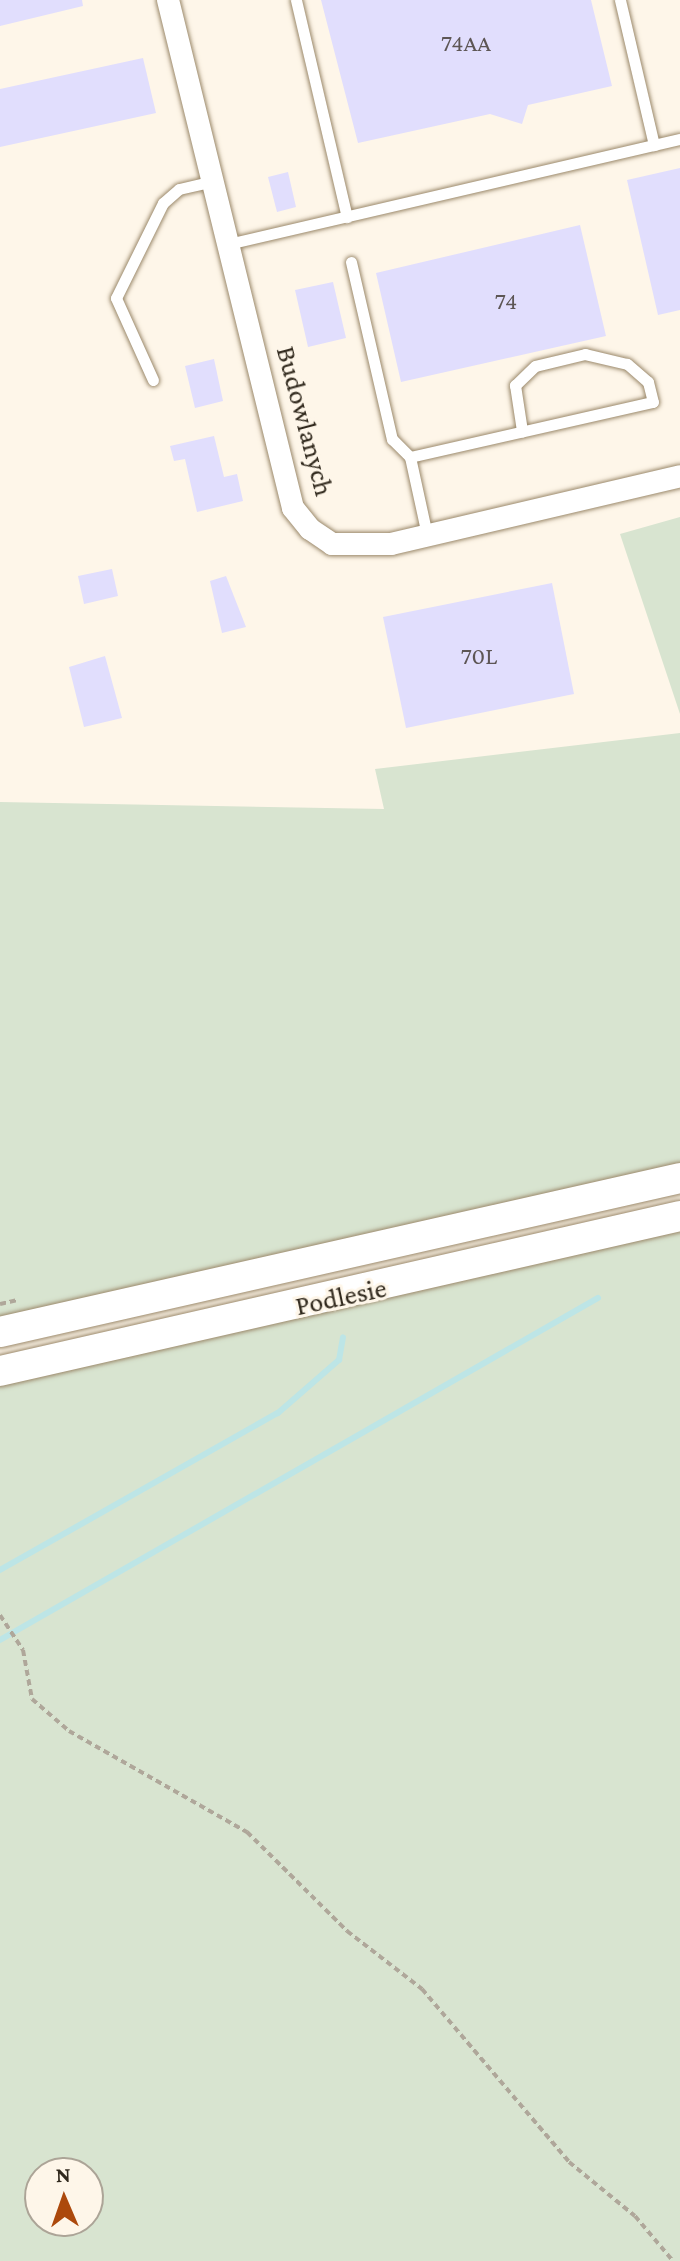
<!DOCTYPE html>
<html>
<head>
<meta charset="utf-8">
<style>
	body { margin:0 }
	#map { position:relative; width:680px; height:2261px; overflow:hidden; background:#fef6e9; font-family:"Crimson Pro",serif }
	div>[style] { position:absolute }
	.green>* { inset:0; background:#d8e4d0 }
	.stream>* { height:6px; margin:-3px; padding:0 3px; transform-origin:3px; border-radius:3px; background:#bde5e6 }
	.building>* { inset:0; background:#e1defd }
	.path>* { height:4px; margin-top:-2px; transform-origin:0; background:repeating-linear-gradient(90deg,#afa79a 0 6px,transparent 0 10px) }
	.roads { filter:drop-shadow(0 0 2px #9b896b) drop-shadow(0 0 2px #9b896b) }
	.lane>* { height:11px; margin:-5.5px; padding:0 5.5px; transform-origin:5.5px; border-radius:5.5px; background:#fff }
	.street>* { height:22px; margin:-11px; padding:0 11px; transform-origin:11px; border-radius:11px; background:#fff }
	.secondary>* { height:30px; margin:-15px; padding:0 15px; transform-origin:15px; border-radius:15px; background:#fff }
	span { translate:-50% -50%; white-space:nowrap; text-align:center; line-height:1.15; -webkit-text-stroke:6px #fef6e9; paint-order:stroke }
	.number-label { font-size:24px; color:#5d5655 }
	.number-label span { -webkit-text-stroke-width:0 }
	.street-label { font-size:28px; color:#31291d }
	.north { position:absolute; left:24px; top:2157px; width:80px; height:80px; box-sizing:border-box; background:#fef6e9; border:2px solid #aca497; border-radius:50%; rotate:358deg; font-size:22px; font-weight:700; line-height:32px; text-align:center; color:#31291d }
	.north::after { content:''; display:block; margin:auto; width:28px; height:36px; background:#ac490c; clip-path:polygon(50% 0,100% 100%,50% 72%,0 100%) }
</style>
</head>
<body>
<div id="map">
	<div class="green">
		<div style="clip-path:polygon(680px 517px,680px 714px,620px 534px)"></div>
		<div style="clip-path:polygon(680px 733px,680px 1165px,0 1317px,0 802px,384px 809px,375px 769px)"></div>
		<div style="clip-path:polygon(evenodd,680px 1226px,680px 2261px,0 2261px,0 1379px,680px 1226px,40px 2173px,88px 2173px,88px 2221px,40px 2221px,40px 2173px)"></div>
	</div>
	<div class="stream">
		<div style="left:0;top:1570px;width:319px;rotate:-29.5deg"></div>
		<div style="left:278px;top:1413px;width:81px;rotate:-41deg"></div>
		<div style="left:339px;top:1360px;width:23px;rotate:-80deg"></div>
		<div style="left:0;top:1640px;width:689px;rotate:-29.77deg"></div>
	</div>
	<div class="building">
		<div style="clip-path:polygon(0 0,82px 0,83px 6px,0 26px)"></div>
		<div style="clip-path:polygon(321px 0,591px 0,612px 86px,528px 105px,522px 124px,490px 114px,358px 143px)"></div>
		<div style="clip-path:polygon(143px 58px,156px 113px,0 147px,0 89px)"></div>
		<div style="clip-path:polygon(680px 168px,680px 310px,658px 315px,627px 180px)"></div>
		<div style="clip-path:polygon(288px 172px,296px 207px,277px 212px,268px 177px)"></div>
		<div style="clip-path:polygon(580px 225px,606px 336px,401px 382px,376px 273px)"></div>
		<div style="clip-path:polygon(333px 282px,346px 338px,308px 347px,295px 290px)"></div>
		<div style="clip-path:polygon(214px 359px,223px 401px,195px 408px,185px 366px)"></div>
		<div style="clip-path:polygon(214px 436px,224px 477px,237px 474px,243px 501px,197px 512px,185px 459px,174px 461px,170px 446px)"></div>
		<div style="clip-path:polygon(112px 569px,118px 596px,84px 604px,78px 576px)"></div>
		<div style="clip-path:polygon(226px 576px,246px 627px,222px 633px,210px 581px)"></div>
		<div style="clip-path:polygon(552px 583px,574px 694px,406px 728px,383px 617px)"></div>
		<div style="clip-path:polygon(105px 656px,122px 718px,84px 727px,69px 667px)"></div>
	</div>
	<div class="path">
		<div style="left:0;top:1304px;width:18px;rotate:-13deg"></div>
		<div style="left:0;top:1615px;width:42px;rotate:56.7deg"></div>
		<div style="left:23px;top:1650px;width:50px;rotate:79.6deg"></div>
		<div style="left:32px;top:1699px;width:49px;rotate:40.9deg"></div>
		<div style="left:69px;top:1731px;width:205px;rotate:29.6deg"></div>
		<div style="left:247px;top:1832px;width:141px;rotate:44.7deg"></div>
		<div style="left:347px;top:1931px;width:95px;rotate:37.7deg"></div>
		<div style="left:422px;top:1989px;width:227px;rotate:49.6deg"></div>
		<div style="left:569px;top:2162px;width:85px;rotate:39.3deg"></div>
		<div style="left:635px;top:2216px;width:59px;rotate:49.8deg"></div>
	</div>
	<div class="roads">
		<div class="lane">
			<div style="left:296px;top:0;width:223px;rotate:76.8deg"></div>
			<div style="left:620px;top:0;width:149px;rotate:76.8deg"></div>
			<div style="left:228px;top:244px;width:464px;rotate:-13.1deg"></div>
			<div style="left:351px;top:262px;width:182px;rotate:77deg"></div>
			<div style="left:392px;top:439px;width:25px;rotate:45deg"></div>
			<div style="left:410px;top:457px;width:249px;rotate:-12.8deg"></div>
			<div style="left:653px;top:402px;width:21px;rotate:-104deg"></div>
			<div style="left:648px;top:382px;width:28px;rotate:-139deg"></div>
			<div style="left:627px;top:364px;width:43px;rotate:-166.6deg"></div>
			<div style="left:585px;top:354px;width:51px;rotate:166.5deg"></div>
			<div style="left:535px;top:366px;width:28px;rotate:136deg"></div>
			<div style="left:515px;top:385px;width:47px;rotate:81.3deg"></div>
			<div style="left:153px;top:380px;width:90px;rotate:-114.3deg"></div>
			<div style="left:116px;top:298px;width:106px;rotate:-63.7deg"></div>
			<div style="left:163px;top:203px;width:21px;rotate:-41deg"></div>
			<div style="left:179px;top:189px;width:35px;rotate:-13deg"></div>
			<div style="left:410px;top:457px;width:80px;rotate:77.7deg"></div>
		</div>
		<div class="street">
			<div style="left:168px;top:0;width:523px;rotate:76.18deg"></div>
			<div style="left:293px;top:508px;width:27px;rotate:51deg"></div>
			<div style="left:310px;top:529px;width:27px;rotate:34deg"></div>
			<div style="left:332px;top:544px;width:59px"></div>
			<div style="left:391px;top:544px;width:297px;rotate:-13.2deg"></div>
		</div>
		<div class="secondary">
			<div style="left:0;top:1332px;width:697px;rotate:-12.76deg"></div>
			<div style="left:0;top:1371px;width:697px;rotate:-12.84deg"></div>
		</div>
	</div>
	<div class="number-label">
		<span style="left:466px;top:43px">74AA</span>
		<span style="left:506px;top:301px">74</span>
		<span style="left:479px;top:656px">70L</span>
	</div>
	<div class="street-label">
		<span style="left:305px;top:421px;rotate:75deg">Budowlanych</span>
		<span style="left:341px;top:1297px;rotate:-12deg">Podlesie</span>
	</div>
	<div class="north">N</div>
</div>
</body>
</html>
